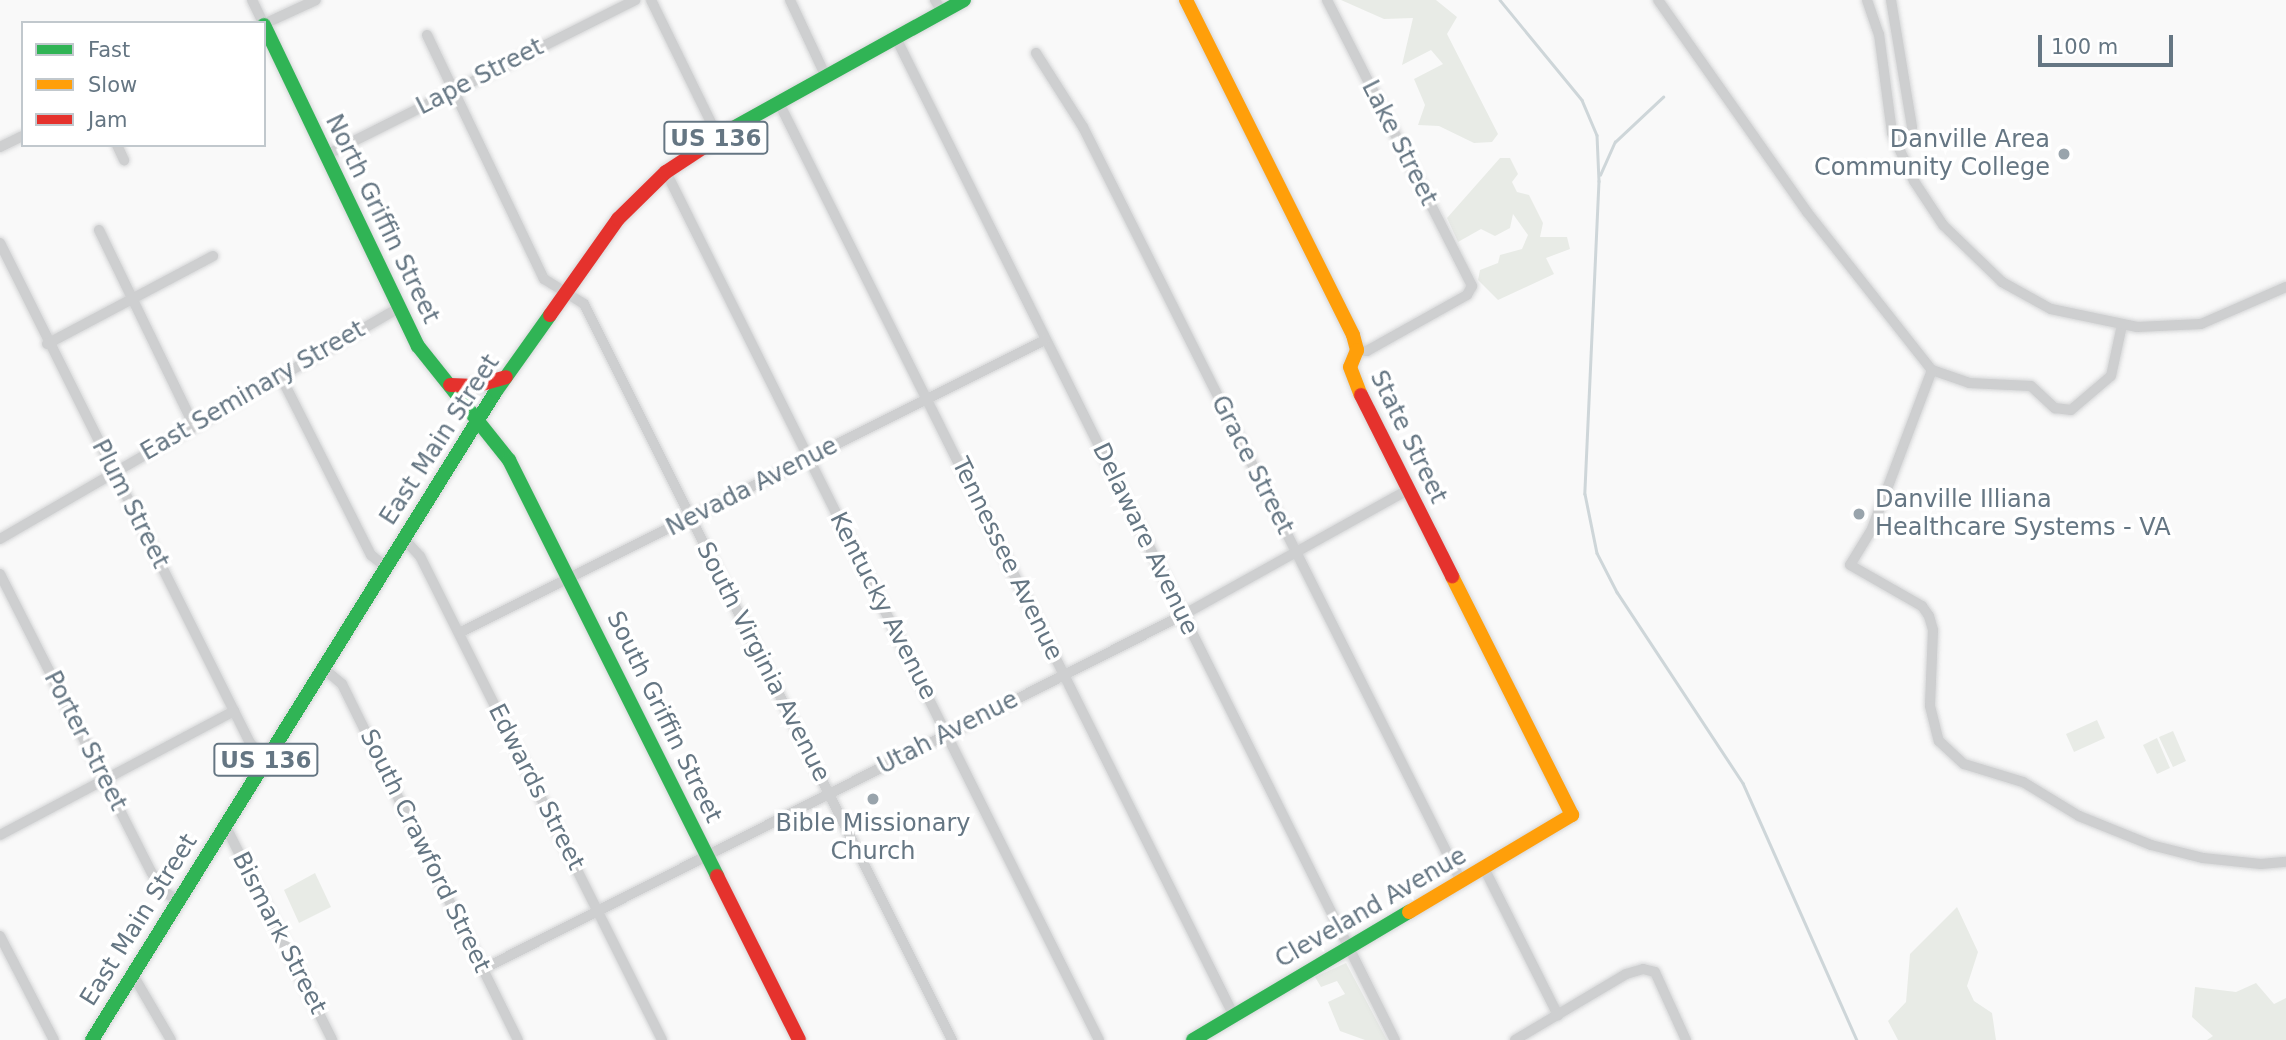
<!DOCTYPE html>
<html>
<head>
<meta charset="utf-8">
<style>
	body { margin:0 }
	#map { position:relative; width:2286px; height:1040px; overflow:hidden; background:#f9f9f9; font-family:"DejaVu Sans",sans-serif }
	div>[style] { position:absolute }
	.green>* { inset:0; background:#e8ebe6 }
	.stream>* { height:2.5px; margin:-1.25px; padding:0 1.25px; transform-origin:1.25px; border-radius:1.25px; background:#ced6d9 }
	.roads { filter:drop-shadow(0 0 2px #d5d6d7) drop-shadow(0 0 2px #d5d6d7) }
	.street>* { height:10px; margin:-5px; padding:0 5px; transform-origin:5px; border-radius:5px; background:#cecfd0 }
	.fast>* { height:14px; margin:-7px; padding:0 7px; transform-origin:7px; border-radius:7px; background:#30b455 }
	.slow>* { height:14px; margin:-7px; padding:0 7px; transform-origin:7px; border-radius:7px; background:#ff9f0a }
	.jam>* { height:14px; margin:-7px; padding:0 7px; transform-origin:7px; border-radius:7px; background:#e5322d }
	.dots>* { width:19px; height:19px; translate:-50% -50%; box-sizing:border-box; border:4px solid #fff; border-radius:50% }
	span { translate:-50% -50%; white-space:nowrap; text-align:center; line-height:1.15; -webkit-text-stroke:7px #fff; paint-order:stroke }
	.shield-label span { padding:2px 5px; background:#fff; border:2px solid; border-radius:5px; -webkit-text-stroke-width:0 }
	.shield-label { font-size:23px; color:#657683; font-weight:700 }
	.street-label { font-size:24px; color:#657683 }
	.poi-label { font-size:24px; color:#657683 }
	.right { translate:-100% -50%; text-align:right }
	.left { translate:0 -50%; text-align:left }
	.legend { position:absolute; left:21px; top:21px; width:245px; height:126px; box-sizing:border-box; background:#fff; border:2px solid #c1c8cd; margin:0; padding:9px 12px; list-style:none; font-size:21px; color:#657683 }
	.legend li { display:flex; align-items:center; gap:14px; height:35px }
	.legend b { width:35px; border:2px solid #c1c8cd }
	.scale { position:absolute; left:2038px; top:35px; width:135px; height:32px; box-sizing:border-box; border:4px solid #657683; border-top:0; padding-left:9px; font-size:21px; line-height:24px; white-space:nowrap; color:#657683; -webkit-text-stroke:5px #fff; paint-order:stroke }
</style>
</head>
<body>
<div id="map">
	<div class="green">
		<div style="clip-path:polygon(1341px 0,1436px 0,1457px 17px,1447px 34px,1498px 134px,1492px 142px,1474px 143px,1439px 126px,1418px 125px,1425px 105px,1414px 79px,1443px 64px,1431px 50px,1402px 65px,1413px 18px,1384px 19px)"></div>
		<div style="clip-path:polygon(1500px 158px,1510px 158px,1518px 174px,1512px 182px,1517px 192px,1529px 195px,1543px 223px,1540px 237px,1567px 237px,1570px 249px,1546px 258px,1554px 274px,1498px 300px,1478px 280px,1480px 270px,1498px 263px,1500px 255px,1522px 249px,1528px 235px,1513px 214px,1510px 228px,1495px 236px,1481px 229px,1458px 242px,1447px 218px)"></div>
		<div style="clip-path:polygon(2097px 720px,2105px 738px,2074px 752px,2066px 734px)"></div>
		<div style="clip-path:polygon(2173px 731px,2186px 761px,2173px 767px,2159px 737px)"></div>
		<div style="clip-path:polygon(2157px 738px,2170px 768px,2157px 774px,2143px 745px)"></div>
		<div style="clip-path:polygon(315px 873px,331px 907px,299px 923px,284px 890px)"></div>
		<div style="clip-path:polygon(1957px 907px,1978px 952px,1967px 986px,1974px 1001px,1992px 1013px,1996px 1040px,1898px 1040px,1888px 1021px,1906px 1002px,1910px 954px)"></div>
		<div style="clip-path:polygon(1346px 963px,1387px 1040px,1365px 1040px,1340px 1031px,1328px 1002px,1345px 994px,1337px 981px,1321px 987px,1315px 977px)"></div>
		<div style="clip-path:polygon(2256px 983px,2274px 1004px,2286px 998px,2286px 1040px,2207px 1040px,2213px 1036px,2192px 1017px,2195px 987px,2236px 992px)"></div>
	</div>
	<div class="stream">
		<div style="left:1500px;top:0;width:129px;rotate:50.6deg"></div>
		<div style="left:1582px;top:100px;width:38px;rotate:67deg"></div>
		<div style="left:1597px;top:135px;width:46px;rotate:87.5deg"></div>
		<div style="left:1599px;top:181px;width:313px;rotate:92.6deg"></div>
		<div style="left:1585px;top:494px;width:60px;rotate:78.5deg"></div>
		<div style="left:1597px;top:553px;width:44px;rotate:62.9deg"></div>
		<div style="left:1617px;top:592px;width:229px;rotate:56.6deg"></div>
		<div style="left:1743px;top:783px;width:281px;rotate:66.1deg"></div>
		<div style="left:1600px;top:175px;width:36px;rotate:-66deg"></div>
		<div style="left:1615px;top:142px;width:66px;rotate:-43.2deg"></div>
	</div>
	<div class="roads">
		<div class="street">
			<div style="left:252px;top:0;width:25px;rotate:64deg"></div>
			<div style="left:651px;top:0;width:153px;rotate:63.9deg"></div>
			<div style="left:790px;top:0;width:85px;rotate:64.9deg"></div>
			<div style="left:935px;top:0;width:14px;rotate:60deg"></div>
			<div style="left:1327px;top:0;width:321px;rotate:63.1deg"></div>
			<div style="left:1472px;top:286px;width:10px;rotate:119deg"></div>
			<div style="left:1467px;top:295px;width:115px;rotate:150.8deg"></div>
			<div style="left:1367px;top:351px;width:10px;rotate:-174deg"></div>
			<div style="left:1658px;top:0;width:259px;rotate:54.9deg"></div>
			<div style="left:1807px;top:212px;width:201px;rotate:51.7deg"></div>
			<div style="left:1932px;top:370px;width:39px;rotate:19deg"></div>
			<div style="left:1969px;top:383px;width:62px;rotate:2.8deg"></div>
			<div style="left:2031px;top:386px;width:33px;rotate:43deg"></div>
			<div style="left:2055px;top:408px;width:16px;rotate:7deg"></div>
			<div style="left:2071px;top:410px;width:52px;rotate:-40.4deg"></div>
			<div style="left:2111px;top:376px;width:52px;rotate:-77.8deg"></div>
			<div style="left:1867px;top:0;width:36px;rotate:71deg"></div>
			<div style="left:1879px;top:34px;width:100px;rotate:82.5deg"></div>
			<div style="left:1892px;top:133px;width:53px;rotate:65.4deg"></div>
			<div style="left:1914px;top:181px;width:53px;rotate:56.6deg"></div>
			<div style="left:1943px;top:225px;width:82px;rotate:44deg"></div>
			<div style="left:2002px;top:282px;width:56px;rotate:28.9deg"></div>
			<div style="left:2051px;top:309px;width:88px;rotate:11.8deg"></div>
			<div style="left:2137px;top:327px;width:64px;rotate:-2.7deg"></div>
			<div style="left:2201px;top:324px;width:93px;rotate:-23.5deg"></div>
			<div style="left:1891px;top:0;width:129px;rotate:80.6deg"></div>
			<div style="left:264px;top:24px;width:57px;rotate:-24.8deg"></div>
			<div style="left:427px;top:35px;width:271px;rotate:64.4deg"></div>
			<div style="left:544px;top:279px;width:47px;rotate:32deg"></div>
			<div style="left:584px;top:304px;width:823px;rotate:63.43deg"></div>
			<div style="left:896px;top:38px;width:1119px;rotate:63.53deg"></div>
			<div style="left:1036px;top:53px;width:88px;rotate:57.6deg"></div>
			<div style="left:1083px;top:127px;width:843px;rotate:63.37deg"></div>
			<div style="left:779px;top:103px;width:1020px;rotate:63.51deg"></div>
			<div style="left:117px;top:145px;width:17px;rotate:65deg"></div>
			<div style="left:0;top:147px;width:25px;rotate:-26deg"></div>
			<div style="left:326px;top:155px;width:346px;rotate:-26.6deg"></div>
			<div style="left:666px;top:172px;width:970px;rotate:63.49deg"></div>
			<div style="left:99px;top:230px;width:218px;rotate:64.1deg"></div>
			<div style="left:0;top:243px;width:559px;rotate:63.43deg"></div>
			<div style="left:250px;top:743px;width:23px;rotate:47deg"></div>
			<div style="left:47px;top:344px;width:188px;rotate:-27.9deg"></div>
			<div style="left:1932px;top:370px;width:170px;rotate:110.7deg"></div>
			<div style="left:1872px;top:529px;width:42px;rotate:121.4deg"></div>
			<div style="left:1850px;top:565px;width:83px;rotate:29.7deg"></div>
			<div style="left:1922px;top:606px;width:12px;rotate:55deg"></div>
			<div style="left:1929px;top:616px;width:15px;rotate:74deg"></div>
			<div style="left:1933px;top:630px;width:76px;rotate:92.3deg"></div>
			<div style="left:1930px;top:706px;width:36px;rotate:76deg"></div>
			<div style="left:1939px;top:741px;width:34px;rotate:43deg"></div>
			<div style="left:1964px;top:764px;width:62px;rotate:17deg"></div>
			<div style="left:2023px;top:782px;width:66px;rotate:31.3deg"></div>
			<div style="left:2079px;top:816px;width:78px;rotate:21.9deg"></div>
			<div style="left:2151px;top:845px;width:54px;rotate:14deg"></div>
			<div style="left:2203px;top:858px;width:58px;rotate:5.9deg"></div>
			<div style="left:2261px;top:864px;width:25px;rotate:-5deg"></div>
			<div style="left:280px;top:375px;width:202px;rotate:63.2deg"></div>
			<div style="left:371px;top:555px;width:19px;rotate:39deg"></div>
			<div style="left:0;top:539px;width:460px;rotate:-30.1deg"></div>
			<div style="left:404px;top:539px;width:23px;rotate:47deg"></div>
			<div style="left:420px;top:556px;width:541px;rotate:63.43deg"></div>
			<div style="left:0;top:574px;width:335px;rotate:63.1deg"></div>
			<div style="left:152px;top:873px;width:19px;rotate:62deg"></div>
			<div style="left:161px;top:890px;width:21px;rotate:31deg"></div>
			<div style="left:459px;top:633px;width:655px;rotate:-26.57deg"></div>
			<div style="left:323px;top:668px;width:25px;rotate:40deg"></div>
			<div style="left:342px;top:684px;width:397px;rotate:63.7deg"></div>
			<div style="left:225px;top:825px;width:240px;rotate:63.5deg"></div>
			<div style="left:0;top:835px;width:265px;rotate:-27.9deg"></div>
			<div style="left:1484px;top:868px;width:165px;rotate:63.3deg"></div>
			<div style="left:0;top:936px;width:117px;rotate:62.6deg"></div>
			<div style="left:483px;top:969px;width:784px;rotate:-26.83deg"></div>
			<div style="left:1183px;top:615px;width:257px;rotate:-29.1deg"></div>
			<div style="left:133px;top:975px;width:75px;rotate:59.7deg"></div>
			<div style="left:1515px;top:1040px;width:129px;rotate:-30.7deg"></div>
			<div style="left:1626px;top:974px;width:18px;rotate:-16deg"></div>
			<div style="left:1643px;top:969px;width:12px;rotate:14deg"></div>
			<div style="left:1655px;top:972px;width:75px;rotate:65.5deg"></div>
		</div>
		<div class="fast">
			<div style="left:264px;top:25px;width:356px;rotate:64.4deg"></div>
			<div style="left:418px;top:346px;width:146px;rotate:51.4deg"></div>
			<div style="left:509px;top:460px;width:465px;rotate:63.4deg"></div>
			<div style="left:733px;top:128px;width:264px;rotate:-29deg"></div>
			<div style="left:92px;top:1040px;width:764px;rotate:-58.1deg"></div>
			<div style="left:496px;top:391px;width:93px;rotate:-54.6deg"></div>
			<div style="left:1193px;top:1040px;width:251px;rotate:-30.7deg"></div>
		</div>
		<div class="slow">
			<div style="left:1186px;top:0;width:374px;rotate:63.5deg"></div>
			<div style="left:1353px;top:335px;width:16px;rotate:75deg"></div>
			<div style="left:1357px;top:350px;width:18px;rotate:112deg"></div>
			<div style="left:1350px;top:367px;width:30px;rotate:69deg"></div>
			<div style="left:1409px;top:912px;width:190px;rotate:-30.8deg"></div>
			<div style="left:1572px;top:815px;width:267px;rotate:-116.7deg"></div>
		</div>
		<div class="jam">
			<div style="left:550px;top:315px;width:118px;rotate:-54.7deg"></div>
			<div style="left:618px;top:219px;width:67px;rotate:-44.4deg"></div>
			<div style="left:666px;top:172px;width:80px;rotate:-33.3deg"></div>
			<div style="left:450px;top:385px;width:25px;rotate:2deg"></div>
			<div style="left:475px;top:386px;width:32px;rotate:-16deg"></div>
			<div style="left:1361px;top:395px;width:203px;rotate:63.3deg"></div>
			<div style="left:717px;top:876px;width:183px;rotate:63.4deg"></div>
		</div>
	</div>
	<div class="dots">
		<div style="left:2064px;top:154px;background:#99a4ac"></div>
		<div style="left:1859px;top:514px;background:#99a4ac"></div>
		<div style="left:873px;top:799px;background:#99a4ac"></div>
	</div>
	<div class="shield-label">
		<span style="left:716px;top:138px">US 136</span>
		<span style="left:266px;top:760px">US 136</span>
	</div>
	<div class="street-label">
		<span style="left:480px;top:77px;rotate:-27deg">Lape Street</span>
		<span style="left:1399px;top:143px;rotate:63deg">Lake Street</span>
		<span style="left:382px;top:219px;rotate:64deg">North Griffin Street</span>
		<span style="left:253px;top:391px;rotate:-30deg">East Seminary Street</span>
		<span style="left:1408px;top:437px;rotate:64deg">State Street</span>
		<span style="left:440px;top:440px;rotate:-57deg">East Main Street</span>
		<span style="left:1252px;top:465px;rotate:63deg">Grace Street</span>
		<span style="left:752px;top:487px;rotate:-27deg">Nevada Avenue</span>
		<span style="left:130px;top:504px;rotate:63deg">Plum Street</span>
		<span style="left:1145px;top:539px;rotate:64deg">Delaware Avenue</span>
		<span style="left:1007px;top:559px;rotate:64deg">Tennessee Avenue</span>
		<span style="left:883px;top:606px;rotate:63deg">Kentucky Avenue</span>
		<span style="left:763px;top:662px;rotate:63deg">South Virginia Avenue</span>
		<span style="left:664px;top:717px;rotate:64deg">South Griffin Street</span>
		<span style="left:948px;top:733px;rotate:-27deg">Utah Avenue</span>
		<span style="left:85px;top:741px;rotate:63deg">Porter Street</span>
		<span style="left:536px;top:787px;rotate:63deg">Edwards Street</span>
		<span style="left:425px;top:851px;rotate:64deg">South Crawford Street</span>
		<span style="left:1371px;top:908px;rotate:-30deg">Cleveland Avenue</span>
		<span style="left:139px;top:920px;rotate:-58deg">East Main Street</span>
		<span style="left:279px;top:933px;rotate:63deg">Bismark Street</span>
	</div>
	<div class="poi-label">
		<span class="right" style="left:2050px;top:154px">Danville Area<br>Community College</span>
		<span class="left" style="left:1875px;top:514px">Danville Illiana<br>Healthcare Systems - VA</span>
		<span style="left:873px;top:838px">Bible Missionary<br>Church</span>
	</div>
	<ul class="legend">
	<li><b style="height:9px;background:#30b455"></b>Fast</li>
	<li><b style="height:9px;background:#ff9f0a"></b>Slow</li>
	<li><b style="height:9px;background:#e5322d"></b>Jam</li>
	</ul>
	<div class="scale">100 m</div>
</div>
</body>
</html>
